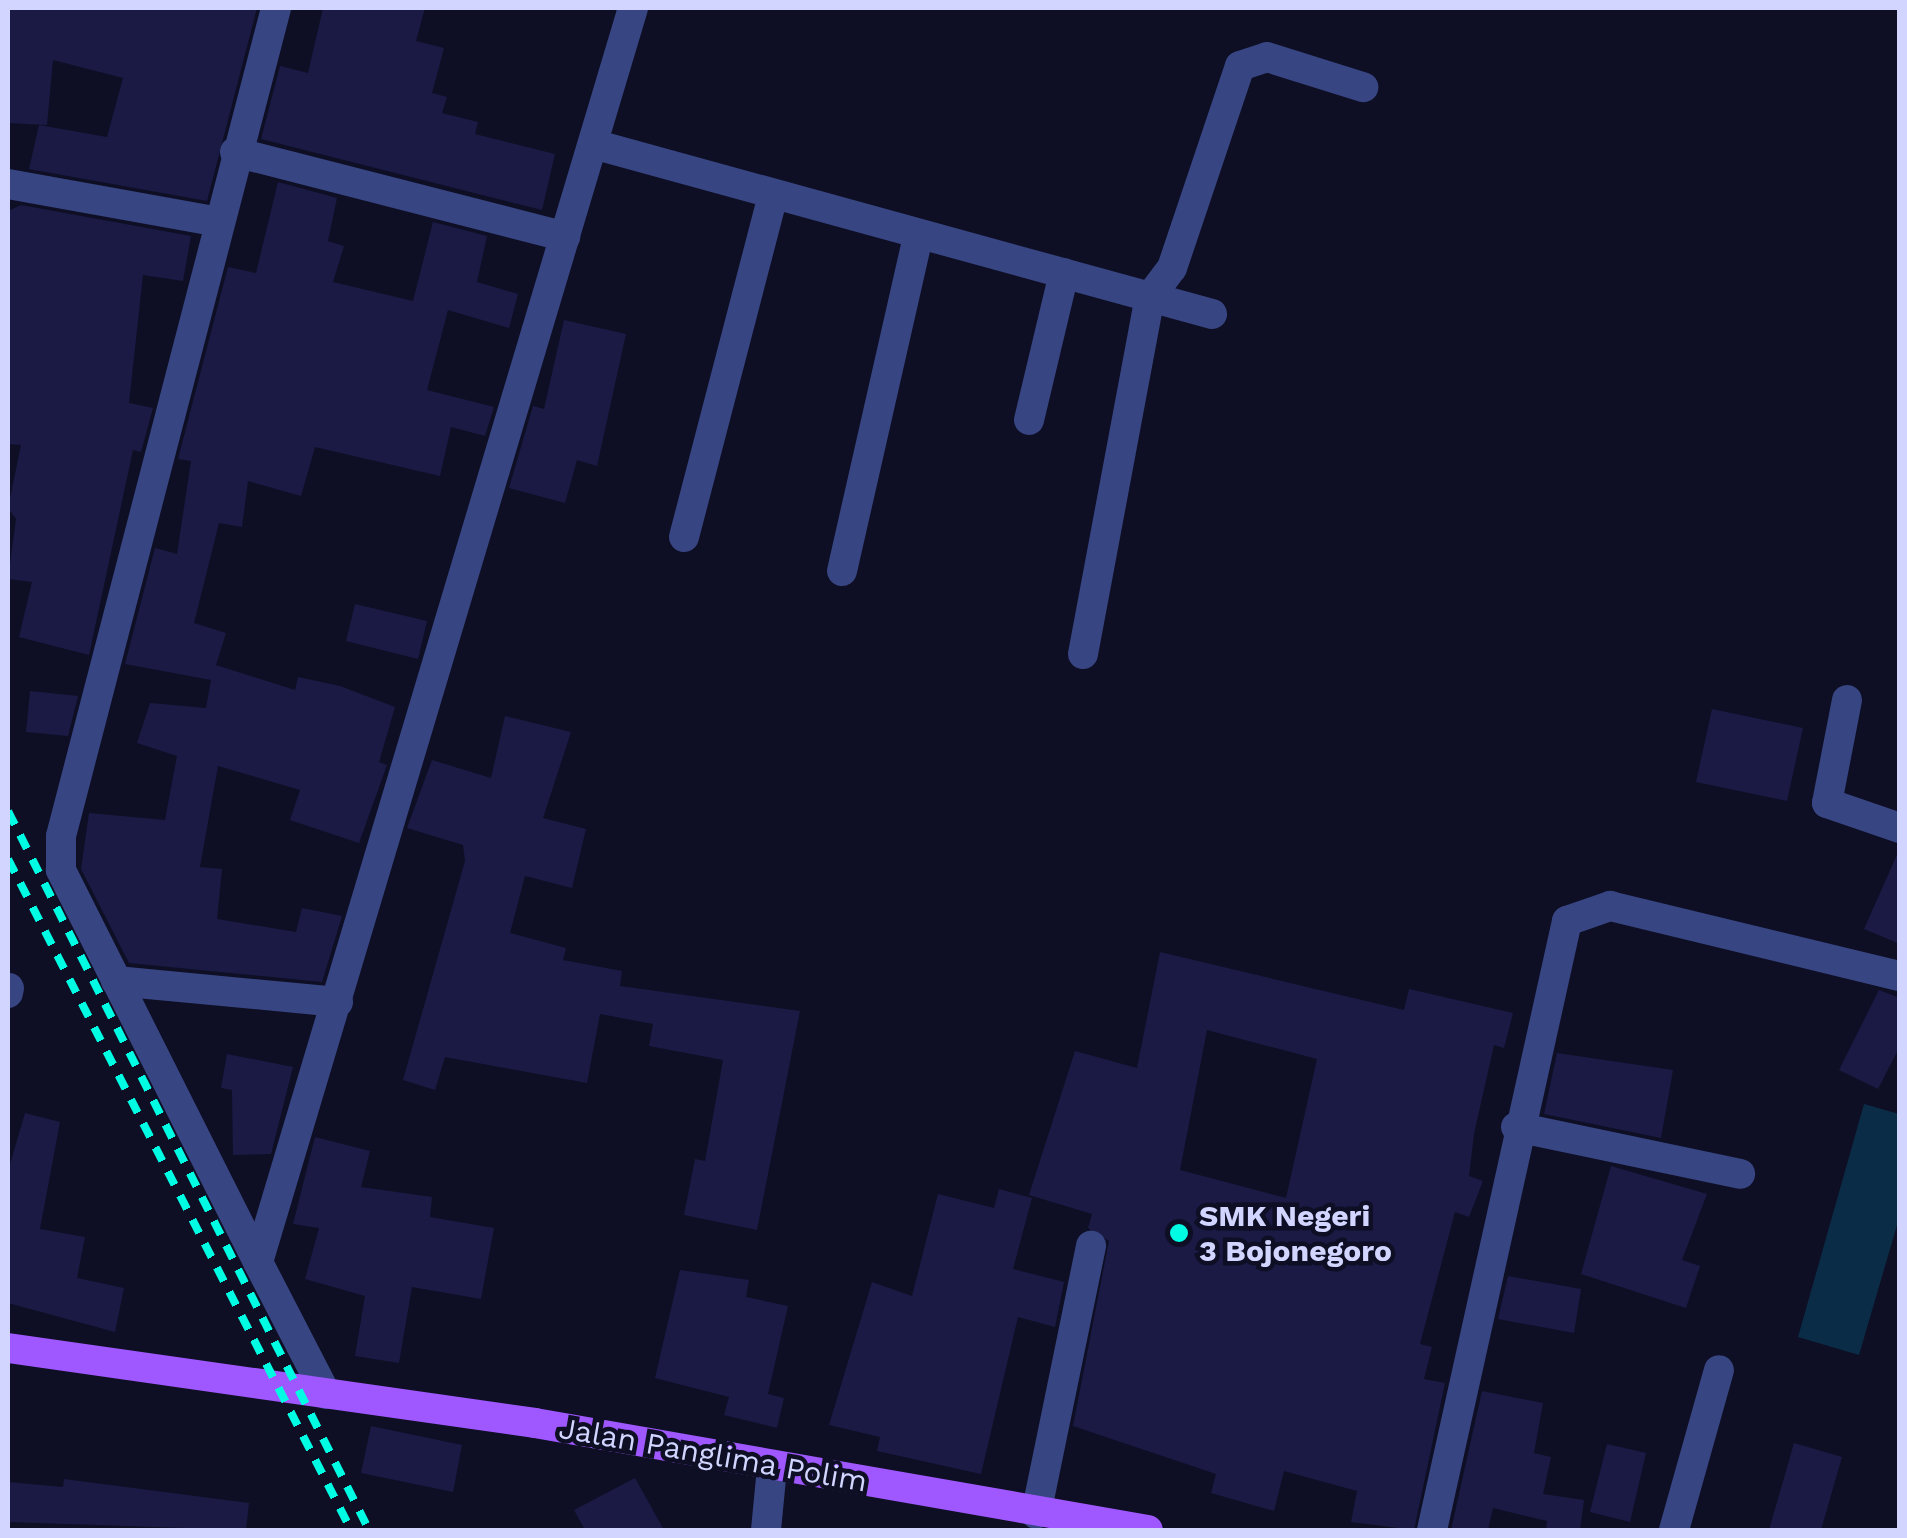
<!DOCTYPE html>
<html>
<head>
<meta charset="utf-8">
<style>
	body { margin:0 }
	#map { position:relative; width:1907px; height:1538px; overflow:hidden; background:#0e0f24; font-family:"Work Sans",sans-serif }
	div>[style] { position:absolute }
	.water>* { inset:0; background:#0b2c46 }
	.building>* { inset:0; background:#1a1a45 }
	.minor>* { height:30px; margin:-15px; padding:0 15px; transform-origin:15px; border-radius:15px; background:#384583 }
	.major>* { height:30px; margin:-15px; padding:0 15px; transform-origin:15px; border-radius:15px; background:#9f58ff }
	.rail>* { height:8px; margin-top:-4px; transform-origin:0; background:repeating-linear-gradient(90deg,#00fce3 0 15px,transparent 0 27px) }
	.dots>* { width:28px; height:28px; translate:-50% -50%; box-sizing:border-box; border:5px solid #0e0f24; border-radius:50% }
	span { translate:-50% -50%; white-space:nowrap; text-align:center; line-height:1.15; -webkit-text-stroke:9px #0e0f24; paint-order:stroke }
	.poi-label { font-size:30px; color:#d1d5ff; font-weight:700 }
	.left { translate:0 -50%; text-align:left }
	.street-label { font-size:30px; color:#d1d5ff }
	.frame { position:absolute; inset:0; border:10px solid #d1d5ff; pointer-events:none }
</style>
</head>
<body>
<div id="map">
	<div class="water">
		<div style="clip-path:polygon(1864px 1104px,1899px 1114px,1900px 1215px,1859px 1355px,1798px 1337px)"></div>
	</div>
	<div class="building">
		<div style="clip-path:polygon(8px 8px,257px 8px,207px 201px,29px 169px,39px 125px,107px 137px,123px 78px,53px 60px,47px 125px,8px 123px)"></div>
		<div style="clip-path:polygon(323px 8px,425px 8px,416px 41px,444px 48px,432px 93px,447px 97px,442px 113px,478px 122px,475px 134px,555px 154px,542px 210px,261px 139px,280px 66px,308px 73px)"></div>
		<div style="clip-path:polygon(278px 182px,337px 198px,328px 241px,344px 246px,333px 282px,413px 301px,433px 222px,487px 236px,477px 282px,518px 294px,509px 328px,448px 310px,427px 390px,494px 407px,485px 436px,451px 427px,440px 476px,315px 447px,301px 496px,248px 481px,242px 527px,219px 523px,194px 623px,226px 633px,216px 665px,295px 690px,298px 677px,340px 686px,395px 707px,379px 762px,387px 765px,359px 843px,290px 820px,300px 790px,218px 766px,200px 867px,222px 869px,217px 919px,296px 932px,302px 908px,342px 916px,322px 982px,129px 963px,81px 869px,89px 813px,165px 820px,177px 756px,137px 743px,150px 703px,206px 708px,211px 680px,125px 664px,155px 548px,177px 554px,191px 461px,178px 459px,228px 267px,256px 273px)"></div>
		<div style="clip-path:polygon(21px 205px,191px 236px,183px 281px,143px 275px,129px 403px,153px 408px,141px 452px,133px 450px,89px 655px,19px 637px,32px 582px,8px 579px,16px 519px,8px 508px,21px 445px,8px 444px,8px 211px)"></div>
		<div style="clip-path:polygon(564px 320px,626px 334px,597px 466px,577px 460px,565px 503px,509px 488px,533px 406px,544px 409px)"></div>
		<div style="clip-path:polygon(355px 604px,427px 621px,418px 659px,346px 641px)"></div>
		<div style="clip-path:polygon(30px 691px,78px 696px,68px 736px,26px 732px)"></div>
		<div style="clip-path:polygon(1712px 709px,1803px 728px,1787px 801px,1696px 782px)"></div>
		<div style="clip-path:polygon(505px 716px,571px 732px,543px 818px,586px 829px,572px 888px,525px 876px,510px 933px,566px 948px,563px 960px,622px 971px,620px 986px,800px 1011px,757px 1230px,684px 1215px,695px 1159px,705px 1161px,723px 1060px,649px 1046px,653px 1024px,600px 1014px,587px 1083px,445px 1057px,435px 1090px,403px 1080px,465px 861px,463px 845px,407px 828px,432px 760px,491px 778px)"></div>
		<div style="clip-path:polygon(1900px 848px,1900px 944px,1864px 929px)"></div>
		<div style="clip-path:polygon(evenodd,1160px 952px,1404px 1010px,1409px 989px,1513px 1013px,1504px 1048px,1494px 1045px,1474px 1134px,1469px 1176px,1483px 1181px,1469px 1217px,1455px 1212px,1420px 1344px,1432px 1347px,1424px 1379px,1445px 1383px,1414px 1530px,1351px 1522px,1357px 1491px,1284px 1471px,1274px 1511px,1211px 1493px,1216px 1474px,1073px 1426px,1109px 1241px,1088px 1228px,1092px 1214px,1029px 1195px,1075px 1051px,1137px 1068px,1160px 952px,1207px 1030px,1317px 1059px,1286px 1198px,1180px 1170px,1207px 1030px)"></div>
		<div style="clip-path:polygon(1879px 990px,1900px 998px,1900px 1046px,1878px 1089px,1839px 1070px)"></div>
		<div style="clip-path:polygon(1557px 1053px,1673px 1070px,1661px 1138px,1544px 1114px)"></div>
		<div style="clip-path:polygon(227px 1054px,293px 1067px,271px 1154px,233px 1155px,232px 1090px,221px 1088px)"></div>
		<div style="clip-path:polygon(25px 1113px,60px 1122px,40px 1229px,85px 1237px,77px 1278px,124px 1288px,115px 1332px,8px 1303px,8px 1171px)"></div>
		<div style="clip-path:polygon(315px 1137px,370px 1151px,361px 1187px,432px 1197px,430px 1217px,494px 1228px,481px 1299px,412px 1287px,399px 1363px,355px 1356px,365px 1296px,305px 1279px,319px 1228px,293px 1224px)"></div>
		<div style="clip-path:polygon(1611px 1166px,1707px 1194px,1682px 1260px,1700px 1266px,1686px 1308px,1581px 1274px)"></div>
		<div style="clip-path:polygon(999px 1189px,1032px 1198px,1013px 1269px,1064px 1282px,1055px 1327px,1018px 1317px,981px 1474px,877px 1451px,880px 1437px,829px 1425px,872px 1282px,912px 1296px,938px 1194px,994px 1208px)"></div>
		<div style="clip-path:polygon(680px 1270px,749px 1280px,746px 1297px,788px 1306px,768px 1394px,784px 1398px,777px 1428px,724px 1415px,729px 1397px,655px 1378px)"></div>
		<div style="clip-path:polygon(1508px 1276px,1581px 1289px,1574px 1333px,1498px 1319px)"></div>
		<div style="clip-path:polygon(1482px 1391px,1543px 1403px,1534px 1453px,1551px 1457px,1543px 1494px,1584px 1500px,1580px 1530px,1546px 1530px,1547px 1521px,1493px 1508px,1488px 1530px,1451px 1530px)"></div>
		<div style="clip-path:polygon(371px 1426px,462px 1445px,453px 1492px,361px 1473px)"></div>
		<div style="clip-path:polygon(1794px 1443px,1842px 1457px,1821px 1530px,1769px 1530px)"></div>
		<div style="clip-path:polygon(1607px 1444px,1646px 1453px,1630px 1522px,1590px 1512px)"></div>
		<div style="clip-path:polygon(635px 1478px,664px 1530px,585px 1530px,574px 1510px)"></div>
		<div style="clip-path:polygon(64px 1479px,249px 1503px,246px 1530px,8px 1522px,8px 1482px,63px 1487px)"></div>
	</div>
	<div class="minor">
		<div style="left:593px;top:144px;width:642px;rotate:15.36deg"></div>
		<div style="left:235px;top:152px;width:341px;rotate:14.4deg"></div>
		<div style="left:8px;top:184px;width:209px;rotate:10.2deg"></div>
		<div style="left:1029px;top:420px;width:151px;rotate:-76.6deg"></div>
		<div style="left:684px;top:537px;width:350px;rotate:-75.4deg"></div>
		<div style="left:842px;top:571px;width:343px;rotate:-77.2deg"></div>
		<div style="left:1083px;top:654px;width:363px;rotate:-79.4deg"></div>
		<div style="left:1150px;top:297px;width:36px;rotate:-53deg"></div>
		<div style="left:1172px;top:268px;width:213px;rotate:-71.4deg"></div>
		<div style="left:1240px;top:66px;width:28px;rotate:-18deg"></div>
		<div style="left:1267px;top:57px;width:101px;rotate:17.4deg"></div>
		<div style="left:1847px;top:700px;width:105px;rotate:101deg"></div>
		<div style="left:1827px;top:803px;width:77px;rotate:18.9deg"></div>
		<div style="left:116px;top:981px;width:223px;rotate:5.4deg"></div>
		<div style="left:8px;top:993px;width:5px;rotate:-79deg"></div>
		<div style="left:1516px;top:1127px;width:229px;rotate:11.8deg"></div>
		<div style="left:258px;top:1262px;width:439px;rotate:-116.7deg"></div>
		<div style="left:61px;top:870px;width:34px;rotate:-90deg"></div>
		<div style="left:61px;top:836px;width:855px;rotate:-75.44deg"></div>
		<div style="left:326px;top:1394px;width:148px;rotate:-117.3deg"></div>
		<div style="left:258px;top:1262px;width:1309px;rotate:-73.35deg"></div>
		<div style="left:1036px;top:1514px;width:274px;rotate:-78.4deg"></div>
		<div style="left:766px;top:1530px;width:62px;rotate:-84.5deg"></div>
		<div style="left:1432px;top:1530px;width:624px;rotate:-77.5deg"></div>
		<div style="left:1567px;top:921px;width:46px;rotate:-19.2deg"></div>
		<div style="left:1610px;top:906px;width:298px;rotate:13.6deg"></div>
		<div style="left:1674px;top:1530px;width:166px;rotate:-74.3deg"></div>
	</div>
	<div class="major">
		<div style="left:8px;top:1348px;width:532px;rotate:8.1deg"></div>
		<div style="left:535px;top:1423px;width:622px;rotate:9.9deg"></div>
	</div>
	<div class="rail">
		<div style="left:8px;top:811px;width:805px;rotate:63.34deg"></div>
		<div style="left:8px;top:859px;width:754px;rotate:62.92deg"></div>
	</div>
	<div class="dots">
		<div style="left:1179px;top:1233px;background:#00fce3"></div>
	</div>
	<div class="poi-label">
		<span class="left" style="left:1199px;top:1233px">SMK Negeri<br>3 Bojonegoro</span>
	</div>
	<div class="street-label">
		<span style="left:713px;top:1455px;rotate:10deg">Jalan Panglima Polim</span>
	</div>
	<div class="frame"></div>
</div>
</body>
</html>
